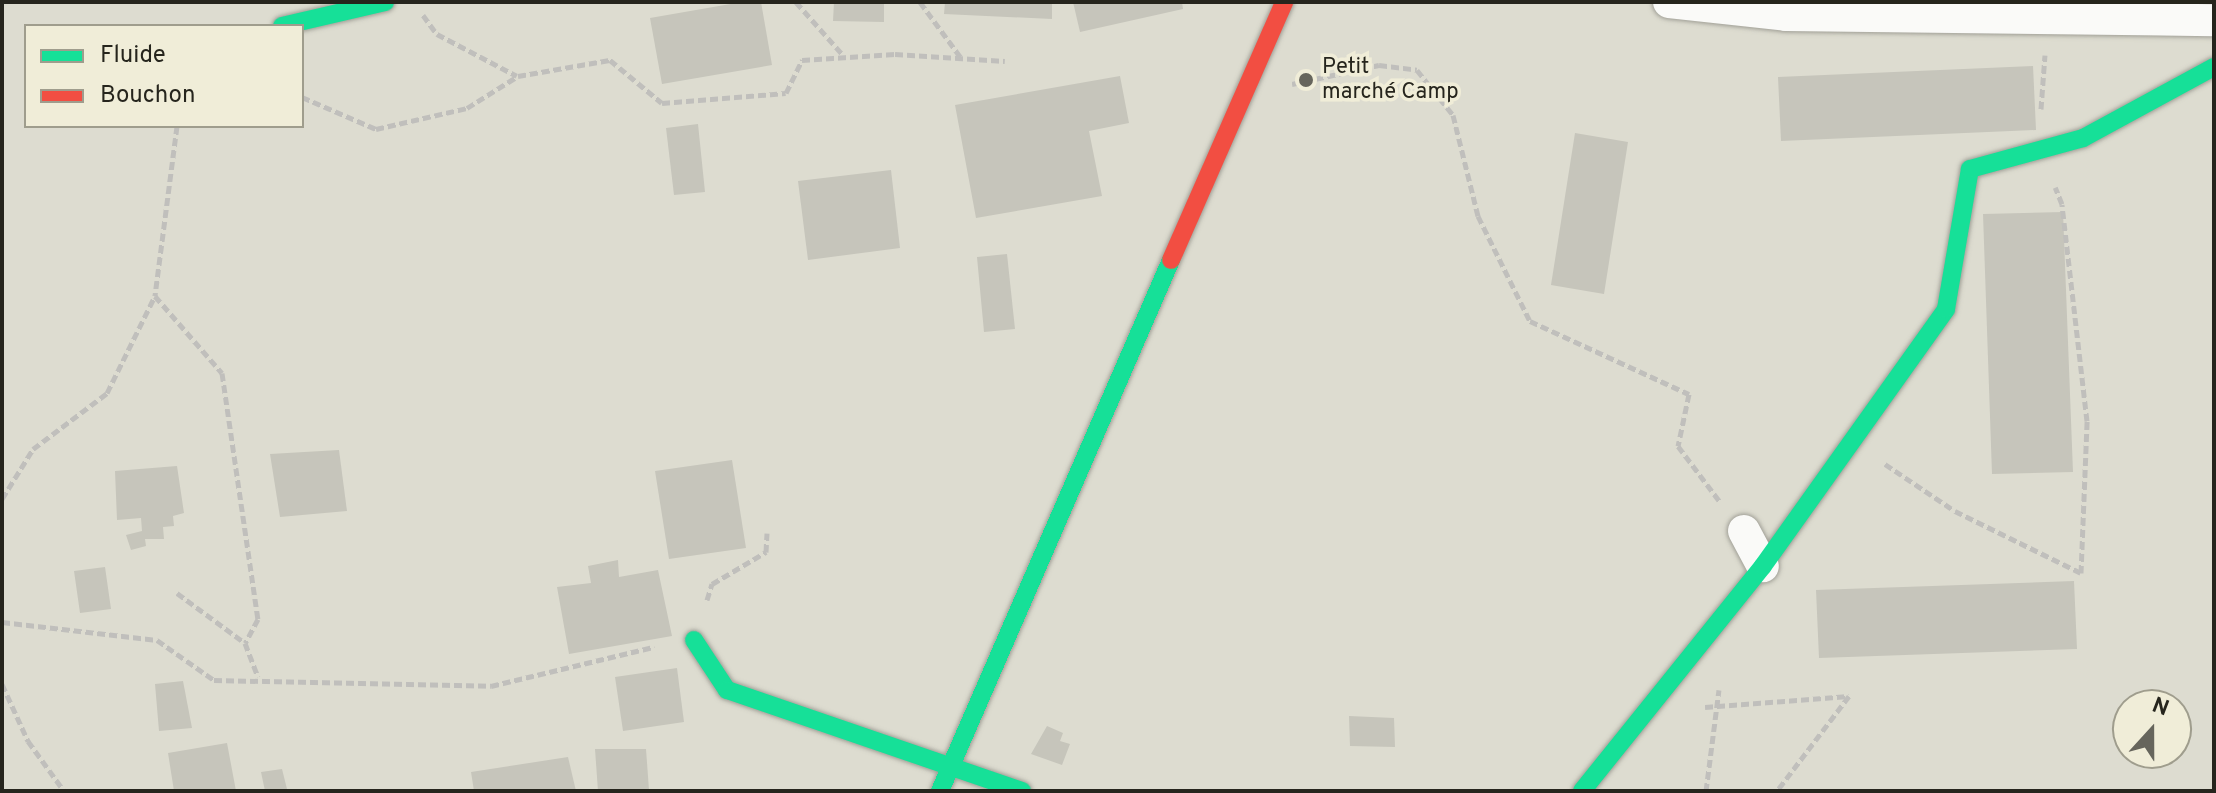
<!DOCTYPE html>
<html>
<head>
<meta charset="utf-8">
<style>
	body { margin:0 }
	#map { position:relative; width:2216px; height:793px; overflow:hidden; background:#dddcd0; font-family:Overpass,sans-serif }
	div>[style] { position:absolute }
	.building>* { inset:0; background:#c6c5bb }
	.path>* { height:5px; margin-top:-2.5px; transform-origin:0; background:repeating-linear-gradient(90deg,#c0bfbc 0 8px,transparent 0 12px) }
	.roads { filter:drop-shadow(0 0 2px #a1a097) drop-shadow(0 0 2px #a1a097) }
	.street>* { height:32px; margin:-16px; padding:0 16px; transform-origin:16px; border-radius:16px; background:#fafaf8 }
	.fast>* { height:18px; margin:-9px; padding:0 9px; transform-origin:9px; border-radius:9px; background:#16e098 }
	.jam>* { height:18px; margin:-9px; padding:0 9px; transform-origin:9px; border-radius:9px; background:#f24e42 }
	.dots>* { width:22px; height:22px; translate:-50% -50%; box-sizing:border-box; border:4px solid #f0edd8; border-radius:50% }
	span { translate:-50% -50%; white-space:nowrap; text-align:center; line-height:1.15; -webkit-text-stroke:7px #f0edd8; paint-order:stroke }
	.poi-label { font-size:22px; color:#26251d }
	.left { translate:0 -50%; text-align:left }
	.frame { position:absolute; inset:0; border:4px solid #26251d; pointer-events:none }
	.legend { position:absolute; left:24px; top:24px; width:280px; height:104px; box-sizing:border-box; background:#f0edd8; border:2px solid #9f9d8d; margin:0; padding:10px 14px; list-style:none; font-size:24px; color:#26251d }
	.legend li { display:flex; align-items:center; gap:16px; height:40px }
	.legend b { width:40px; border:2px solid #9f9d8d }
	.north { position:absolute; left:2112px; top:689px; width:80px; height:80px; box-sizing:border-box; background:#f0edd8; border:2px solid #9f9d8d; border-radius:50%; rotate:21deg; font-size:22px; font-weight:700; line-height:32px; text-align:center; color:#26251d }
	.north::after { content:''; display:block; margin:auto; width:28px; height:36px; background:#66655c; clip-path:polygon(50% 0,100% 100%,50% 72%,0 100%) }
</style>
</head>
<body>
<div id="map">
	<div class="building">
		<div style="clip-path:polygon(742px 2px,761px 2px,772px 65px,662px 84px,650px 18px)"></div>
		<div style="clip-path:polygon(834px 2px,884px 2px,884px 22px,833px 21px)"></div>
		<div style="clip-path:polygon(945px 2px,1052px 2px,1052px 19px,944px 14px)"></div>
		<div style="clip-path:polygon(1073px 2px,1182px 2px,1183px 9px,1080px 32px)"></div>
		<div style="clip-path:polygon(2033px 66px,2036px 130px,1781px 141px,1778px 77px)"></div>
		<div style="clip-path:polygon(1120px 76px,1129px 123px,1089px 131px,1102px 196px,976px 218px,955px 105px)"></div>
		<div style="clip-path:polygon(698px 124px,705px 192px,674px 195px,666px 128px)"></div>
		<div style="clip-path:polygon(1575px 133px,1628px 142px,1604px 294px,1551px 285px)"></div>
		<div style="clip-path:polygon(891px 170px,900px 248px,808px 260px,798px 181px)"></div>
		<div style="clip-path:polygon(2063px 212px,2073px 472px,1992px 474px,1983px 214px)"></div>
		<div style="clip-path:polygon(1007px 254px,1015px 329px,984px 332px,977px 257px)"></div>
		<div style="clip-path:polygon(339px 450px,347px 511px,280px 517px,270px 454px)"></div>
		<div style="clip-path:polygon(732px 460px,746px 548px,669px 559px,655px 471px)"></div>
		<div style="clip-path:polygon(177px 466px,184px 513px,173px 516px,174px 526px,163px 527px,164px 539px,145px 539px,146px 546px,131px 550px,126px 535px,142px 531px,141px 518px,117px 520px,115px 471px)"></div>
		<div style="clip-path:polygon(618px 560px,619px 577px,658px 570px,672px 636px,569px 654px,557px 587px,591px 583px,588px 566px)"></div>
		<div style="clip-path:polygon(105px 567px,111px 609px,80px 613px,74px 571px)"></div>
		<div style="clip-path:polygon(2074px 581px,2077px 649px,1819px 658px,1816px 590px)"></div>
		<div style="clip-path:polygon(677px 668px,684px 722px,623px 731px,615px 677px)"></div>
		<div style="clip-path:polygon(183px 681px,192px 728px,159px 731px,155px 684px)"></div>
		<div style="clip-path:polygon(1349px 716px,1394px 718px,1395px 747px,1350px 746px)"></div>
		<div style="clip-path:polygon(1047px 726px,1063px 733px,1060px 741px,1070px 744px,1062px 765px,1031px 754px)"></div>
		<div style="clip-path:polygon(227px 743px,236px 791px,174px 791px,168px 753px)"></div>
		<div style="clip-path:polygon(595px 749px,646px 749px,649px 790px,598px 791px)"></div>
		<div style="clip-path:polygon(568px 757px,576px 791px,474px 791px,471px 772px)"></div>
		<div style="clip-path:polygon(282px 769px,287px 789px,265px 791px,261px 772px)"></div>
	</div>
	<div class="path">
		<div style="left:796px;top:2px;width:72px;rotate:48.4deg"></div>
		<div style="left:920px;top:2px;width:71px;rotate:53.6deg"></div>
		<div style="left:423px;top:15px;width:24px;rotate:54deg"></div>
		<div style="left:437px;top:34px;width:90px;rotate:27.7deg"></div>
		<div style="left:1292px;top:84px;width:89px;rotate:-12.3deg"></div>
		<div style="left:1379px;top:65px;width:38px;rotate:7deg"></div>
		<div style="left:1417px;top:70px;width:58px;rotate:51.3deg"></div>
		<div style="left:1453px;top:115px;width:104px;rotate:76.1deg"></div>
		<div style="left:1478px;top:216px;width:117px;rotate:63.7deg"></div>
		<div style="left:1530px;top:321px;width:175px;rotate:24.7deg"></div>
		<div style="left:1689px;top:394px;width:53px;rotate:101.9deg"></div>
		<div style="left:1678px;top:446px;width:71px;rotate:53deg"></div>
		<div style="left:302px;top:97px;width:81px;rotate:23.4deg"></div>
		<div style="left:376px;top:129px;width:93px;rotate:-13deg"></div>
		<div style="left:467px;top:108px;width:60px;rotate:-32.1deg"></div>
		<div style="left:518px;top:76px;width:93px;rotate:-9.9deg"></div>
		<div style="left:610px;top:60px;width:67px;rotate:39.6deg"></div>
		<div style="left:662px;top:103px;width:124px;rotate:-4.6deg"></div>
		<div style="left:786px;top:93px;width:37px;rotate:-64deg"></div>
		<div style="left:802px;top:60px;width:93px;rotate:-3.7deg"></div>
		<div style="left:895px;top:54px;width:110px;rotate:3.6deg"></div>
		<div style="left:2041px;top:109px;width:54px;rotate:-85.8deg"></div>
		<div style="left:177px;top:126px;width:171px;rotate:97.4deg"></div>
		<div style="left:155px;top:296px;width:102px;rotate:49deg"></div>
		<div style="left:222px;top:373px;width:249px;rotate:81.7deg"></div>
		<div style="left:258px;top:619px;width:27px;rotate:118deg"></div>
		<div style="left:1885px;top:464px;width:84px;rotate:33.9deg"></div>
		<div style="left:1955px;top:511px;width:140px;rotate:26.2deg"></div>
		<div style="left:2081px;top:573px;width:152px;rotate:-87.7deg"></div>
		<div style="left:2087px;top:421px;width:218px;rotate:-96.6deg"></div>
		<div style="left:2062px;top:204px;width:18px;rotate:-112deg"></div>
		<div style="left:2px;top:499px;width:59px;rotate:-58.2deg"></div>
		<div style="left:33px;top:449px;width:93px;rotate:-37.1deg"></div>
		<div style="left:107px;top:393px;width:108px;rotate:-63.7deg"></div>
		<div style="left:177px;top:593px;width:84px;rotate:36.3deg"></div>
		<div style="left:245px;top:643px;width:36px;rotate:69deg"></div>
		<div style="left:707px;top:600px;width:17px;rotate:-73deg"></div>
		<div style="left:712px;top:584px;width:63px;rotate:-30.7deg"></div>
		<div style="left:766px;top:552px;width:19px;rotate:-87deg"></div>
		<div style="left:2px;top:622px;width:156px;rotate:6.6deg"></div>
		<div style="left:157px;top:640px;width:70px;rotate:35.1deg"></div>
		<div style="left:214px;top:680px;width:277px;rotate:1.2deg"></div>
		<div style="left:491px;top:686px;width:168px;rotate:-13.5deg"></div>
		<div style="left:2px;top:684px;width:63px;rotate:65.5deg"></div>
		<div style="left:28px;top:741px;width:62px;rotate:54.2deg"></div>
		<div style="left:1705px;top:707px;width:144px;rotate:-4.4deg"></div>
		<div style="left:1849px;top:696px;width:119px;rotate:127.2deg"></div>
		<div style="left:1706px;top:791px;width:102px;rotate:-82.7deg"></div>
	</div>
	<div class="roads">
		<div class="street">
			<div style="left:1669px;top:2px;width:118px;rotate:6.3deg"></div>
			<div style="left:1786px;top:15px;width:428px;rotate:0.7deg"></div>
			<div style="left:1744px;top:531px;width:40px;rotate:62deg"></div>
		</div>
		<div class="fast">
			<div style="left:282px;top:26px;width:106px;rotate:-13.1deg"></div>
			<div style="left:694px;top:640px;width:60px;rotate:56.6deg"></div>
			<div style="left:727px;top:690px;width:312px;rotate:18.9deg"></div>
			<div style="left:940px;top:791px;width:579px;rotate:-66.49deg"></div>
			<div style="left:1582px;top:791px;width:289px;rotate:-51.2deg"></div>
			<div style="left:1763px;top:566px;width:315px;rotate:-54.5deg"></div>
			<div style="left:1946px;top:309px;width:142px;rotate:-80.3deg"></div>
			<div style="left:1970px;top:169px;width:117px;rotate:-15.3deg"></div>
			<div style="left:2083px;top:138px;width:149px;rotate:-28.5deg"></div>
		</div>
		<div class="jam">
			<div style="left:1171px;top:260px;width:282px;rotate:-66.3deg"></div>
		</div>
	</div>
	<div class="dots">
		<div style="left:1306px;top:80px;background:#66655c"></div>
	</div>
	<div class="poi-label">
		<span class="left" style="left:1322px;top:80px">Petit<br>marché Camp</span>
	</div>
	<div class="frame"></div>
	<ul class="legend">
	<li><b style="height:10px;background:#16e098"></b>Fluide</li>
	<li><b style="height:10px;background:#f24e42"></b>Bouchon</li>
	</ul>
	<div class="north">N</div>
</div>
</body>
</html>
